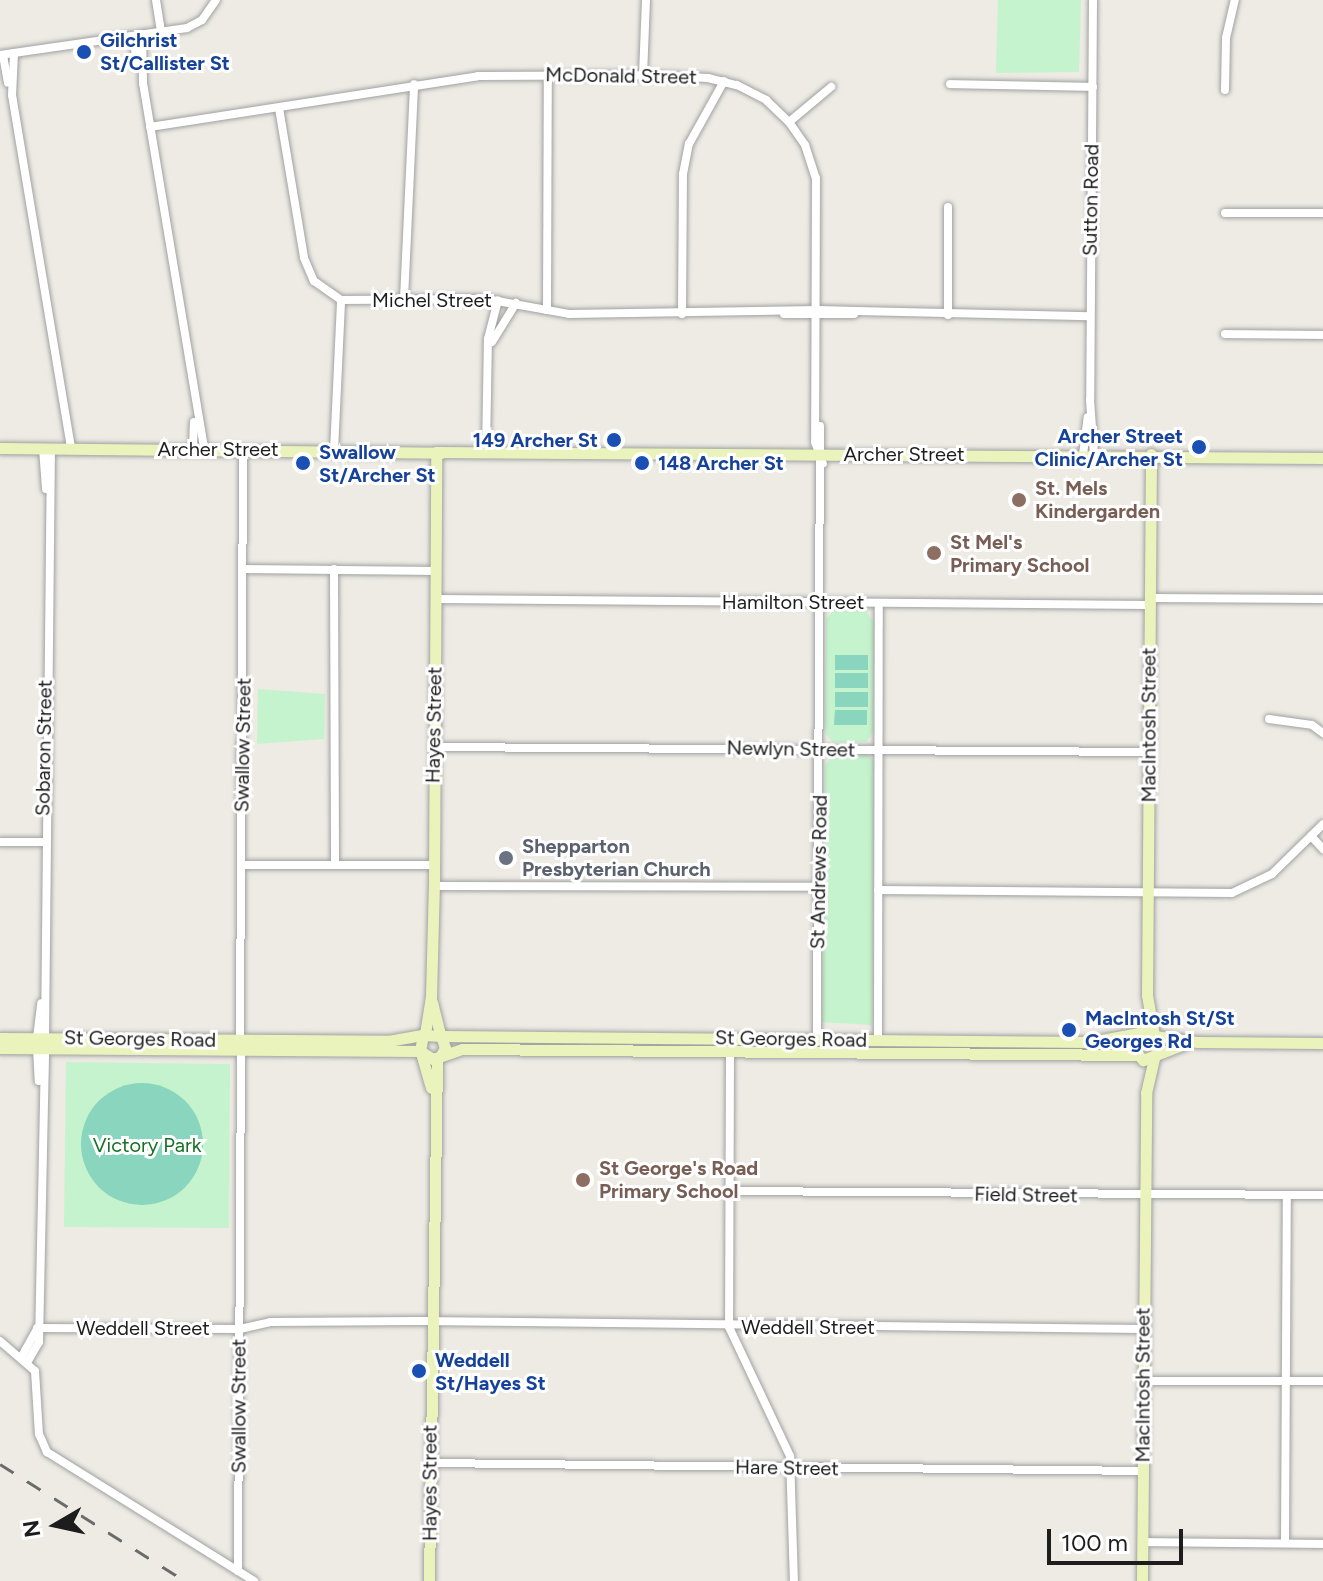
<!DOCTYPE html>
<html>
<head>
<meta charset="utf-8">
<style>
	body { margin:0 }
	#map { position:relative; width:1323px; height:1581px; overflow:hidden; background:#edebe4; font-family:Figtree,sans-serif }
	div>[style] { position:absolute }
	.park>* { inset:0; background:#c5f3cd }
	.pitch>* { inset:0; background:#8ad5be }
	.round { border-radius:50% }
	.roads { filter:drop-shadow(0 0 2px #a1a1a1) drop-shadow(0 0 2px #a1a1a1) }
	.street>* { height:8px; margin:-4px; padding:0 4px; transform-origin:4px; border-radius:4px; background:#fff }
	.secondary>* { height:11px; margin:-5.5px; padding:0 5.5px; transform-origin:5.5px; border-radius:5.5px; background:#ebf3bd }
	.rail>* { height:3px; margin-top:-1.5px; transform-origin:0; background:repeating-linear-gradient(90deg,#6b6b6b 0 16px,transparent 0 32px) }
	.dots>* { width:22px; height:22px; translate:-50% -50%; box-sizing:border-box; border:4px solid #fff; border-radius:50% }
	span { translate:-50% -50%; white-space:nowrap; text-align:center; line-height:1.15; -webkit-text-stroke:6px #fff; paint-order:stroke }
	.transit-label { font-size:20px; color:#164399; font-weight:700 }
	.left { translate:0 -50%; text-align:left }
	.right { translate:-100% -50%; text-align:right }
	.street-label { font-size:20px; color:#1d1d1d }
	.education-label { font-size:20px; color:#785e54; font-weight:700 }
	.worship-label { font-size:20px; color:#5b616d; font-weight:700 }
	.park-label { font-size:20px; color:#167025 }
	.north { position:absolute; left:16px; top:1485px; width:80px; height:80px; -webkit-text-stroke:6px #fff; paint-order:stroke; rotate:261deg; font-size:22px; font-weight:700; line-height:32px; text-align:center; color:#1d1d1d }
	.north::after { content:''; display:block; margin:auto; width:28px; height:36px; background:#1d1d1d; clip-path:polygon(50% 0,100% 100%,50% 72%,0 100%) }
	.scale { position:absolute; left:1047px; top:1529px; width:136px; height:36px; box-sizing:border-box; border:4px solid #1d1d1d; border-top:0; padding-left:10px; font-size:24px; line-height:28px; white-space:nowrap; color:#1d1d1d; -webkit-text-stroke:6px #fff; paint-order:stroke }
</style>
</head>
<body>
<div id="map">
	<div class="park">
		<div style="clip-path:polygon(998px 0,1081px 0,1079px 72px,996px 73px)"></div>
		<div style="clip-path:polygon(864px 608px,875px 624px,874px 731px,866px 742px,833px 742px,825px 733px,826px 618px,836px 609px)"></div>
		<div style="clip-path:polygon(258px 689px,325px 694px,324px 739px,257px 744px)"></div>
		<div style="clip-path:polygon(834px 754px,867px 754px,875px 762px,872px 1025px,822px 1022px,825px 765px)"></div>
		<div style="clip-path:polygon(66px 1062px,230px 1064px,229px 1228px,64px 1227px)"></div>
	</div>
	<div class="pitch">
		<div style="clip-path:polygon(835px 655px,868px 655px,868px 670px,835px 670px)"></div>
		<div style="clip-path:polygon(835px 673px,868px 673px,868px 688px,835px 688px)"></div>
		<div style="clip-path:polygon(835px 692px,868px 692px,868px 707px,835px 707px)"></div>
		<div style="clip-path:polygon(835px 710px,867px 710px,867px 725px,834px 725px)"></div>
		<div class="round" style="left:81px;top:1083px;width:122px;height:122px"></div>
	</div>
	<div class="roads">
		<div class="street">
			<div style="left:156px;top:0;width:31px;rotate:81deg"></div>
			<div style="left:1093px;top:0;width:400px;rotate:90.4deg"></div>
			<div style="left:1090px;top:400px;width:54px;rotate:85.8deg"></div>
			<div style="left:142px;top:35px;width:48px;rotate:88.8deg"></div>
			<div style="left:143px;top:83px;width:371px;rotate:80.5deg"></div>
			<div style="left:133px;top:37px;width:26px;rotate:81deg"></div>
			<div style="left:14px;top:53px;width:42px;rotate:92.7deg"></div>
			<div style="left:12px;top:95px;width:359px;rotate:80.5deg"></div>
			<div style="left:0;top:55px;width:189px;rotate:-8.2deg"></div>
			<div style="left:187px;top:28px;width:17px;rotate:-28deg"></div>
			<div style="left:202px;top:20px;width:24px;rotate:-55deg"></div>
			<div style="left:3px;top:55px;width:28px;rotate:80deg"></div>
			<div style="left:643px;top:75px;width:75px;rotate:-87.7deg"></div>
			<div style="left:950px;top:84px;width:143px;rotate:1.2deg"></div>
			<div style="left:1225px;top:90px;width:52px;rotate:-88.9deg"></div>
			<div style="left:1226px;top:38px;width:39px;rotate:-77deg"></div>
			<div style="left:279px;top:108px;width:152px;rotate:80.5deg"></div>
			<div style="left:304px;top:258px;width:25px;rotate:67deg"></div>
			<div style="left:314px;top:281px;width:33px;rotate:35deg"></div>
			<div style="left:341px;top:300px;width:145px;rotate:-0.4deg"></div>
			<div style="left:486px;top:299px;width:84px;rotate:10.2deg"></div>
			<div style="left:569px;top:314px;width:249px;rotate:-0.9deg"></div>
			<div style="left:818px;top:310px;width:272px;rotate:1.3deg"></div>
			<div style="left:789px;top:122px;width:55px;rotate:-39.8deg"></div>
			<div style="left:150px;top:127px;width:332px;rotate:-8.8deg"></div>
			<div style="left:478px;top:76px;width:165px;rotate:-0.3deg"></div>
			<div style="left:643px;top:75px;width:65px;rotate:2.6deg"></div>
			<div style="left:708px;top:78px;width:30px;rotate:14deg"></div>
			<div style="left:737px;top:85px;width:33px;rotate:27deg"></div>
			<div style="left:766px;top:100px;width:32px;rotate:44deg"></div>
			<div style="left:789px;top:122px;width:28px;rotate:55deg"></div>
			<div style="left:805px;top:145px;width:35px;rotate:72deg"></div>
			<div style="left:816px;top:178px;width:264px;rotate:90.2deg"></div>
			<div style="left:815px;top:442px;width:23px;rotate:70deg"></div>
			<div style="left:948px;top:207px;width:108px;rotate:90deg"></div>
			<div style="left:1225px;top:213px;width:98px"></div>
			<div style="left:404px;top:299px;width:215px;rotate:-87.3deg"></div>
			<div style="left:547px;top:310px;width:236px;rotate:-89.8deg"></div>
			<div style="left:682px;top:314px;width:140px;rotate:-89.6deg"></div>
			<div style="left:683px;top:174px;width:31px;rotate:-79deg"></div>
			<div style="left:689px;top:144px;width:72px;rotate:-60.9deg"></div>
			<div style="left:784px;top:314px;width:70px"></div>
			<div style="left:1225px;top:334px;width:98px;rotate:0.6deg"></div>
			<div style="left:492px;top:342px;width:46px;rotate:-58.4deg"></div>
			<div style="left:43px;top:448px;width:41px;rotate:85.8deg"></div>
			<div style="left:193px;top:449px;width:27px;rotate:-88deg"></div>
			<div style="left:334px;top:451px;width:151px;rotate:-87.3deg"></div>
			<div style="left:486px;top:451px;width:112px;rotate:-89deg"></div>
			<div style="left:488px;top:339px;width:40px;rotate:-75.6deg"></div>
			<div style="left:1083px;top:455px;width:38px;rotate:-83deg"></div>
			<div style="left:245px;top:569px;width:190px;rotate:0.6deg"></div>
			<div style="left:334px;top:569px;width:296px;rotate:89.8deg"></div>
			<div style="left:1150px;top:598px;width:173px;rotate:0.3deg"></div>
			<div style="left:436px;top:599px;width:714px;rotate:0.48deg"></div>
			<div style="left:1269px;top:719px;width:43px;rotate:7.9deg"></div>
			<div style="left:1312px;top:725px;width:14px;rotate:36deg"></div>
			<div style="left:433px;top:747px;width:716px;rotate:0.4deg"></div>
			<div style="left:1311px;top:836px;width:18px;rotate:47deg"></div>
			<div style="left:0;top:842px;width:43px"></div>
			<div style="left:241px;top:865px;width:193px"></div>
			<div style="left:434px;top:886px;width:386px;rotate:0.1deg"></div>
			<div style="left:878px;top:890px;width:354px;rotate:0.5deg"></div>
			<div style="left:1232px;top:893px;width:44px;rotate:-25.4deg"></div>
			<div style="left:1272px;top:874px;width:71px;rotate:-44.4deg"></div>
			<div style="left:37px;top:1038px;width:35px;rotate:-83deg"></div>
			<div style="left:45px;top:1038px;width:590px;rotate:-89.42deg"></div>
			<div style="left:817px;top:1040px;width:614px;rotate:-89.72deg"></div>
			<div style="left:878px;top:1040px;width:437px;rotate:-89.9deg"></div>
			<div style="left:240px;top:1041px;width:592px;rotate:-89.71deg"></div>
			<div style="left:37px;top:1048px;width:33px;rotate:87deg"></div>
			<div style="left:730px;top:1052px;width:275px;rotate:90.2deg"></div>
			<div style="left:729px;top:1327px;width:143px;rotate:64.7deg"></div>
			<div style="left:790px;top:1456px;width:125px;rotate:88.2deg"></div>
			<div style="left:729px;top:1191px;width:594px;rotate:0.39deg"></div>
			<div style="left:37px;top:1328px;width:203px;rotate:0.3deg"></div>
			<div style="left:240px;top:1329px;width:31px;rotate:-13deg"></div>
			<div style="left:270px;top:1322px;width:149px;rotate:-0.4deg"></div>
			<div style="left:419px;top:1321px;width:725px;rotate:0.63deg"></div>
			<div style="left:0;top:1341px;width:46px;rotate:40.6deg"></div>
			<div style="left:35px;top:1371px;width:63px;rotate:86.4deg"></div>
			<div style="left:39px;top:1434px;width:20px;rotate:66deg"></div>
			<div style="left:47px;top:1452px;width:244px;rotate:31.9deg"></div>
			<div style="left:22px;top:1356px;width:31px;rotate:-61deg"></div>
			<div style="left:28px;top:1361px;width:22px;rotate:-60deg"></div>
			<div style="left:39px;top:1342px;width:294px;rotate:-88.8deg"></div>
			<div style="left:1143px;top:1381px;width:180px"></div>
			<div style="left:430px;top:1463px;width:713px;rotate:0.64deg"></div>
			<div style="left:1142px;top:1542px;width:181px;rotate:0.6deg"></div>
			<div style="left:1285px;top:1543px;width:347px;rotate:-89.7deg"></div>
			<div style="left:238px;top:1571px;width:522px;rotate:-89.67deg"></div>
		</div>
		<div class="secondary">
			<div style="left:0;top:448px;width:442px;rotate:0.6deg"></div>
			<div style="left:436px;top:452px;width:887px;rotate:0.39deg"></div>
			<div style="left:1151px;top:454px;width:541px;rotate:90.42deg"></div>
			<div style="left:1147px;top:995px;width:41px;rotate:80.1deg"></div>
			<div style="left:432px;top:1002px;width:33px;rotate:76deg"></div>
			<div style="left:1139px;top:1033px;width:16px;rotate:120deg"></div>
			<div style="left:1131px;top:1047px;width:18px;rotate:47deg"></div>
			<div style="left:1143px;top:1060px;width:44px;rotate:-21.3deg"></div>
			<div style="left:425px;top:1034px;width:37px;rotate:-81deg"></div>
			<div style="left:431px;top:997px;width:111px;rotate:-88.5deg"></div>
			<div style="left:434px;top:886px;width:434px;rotate:-89.7deg"></div>
			<div style="left:441px;top:1036px;width:650px;rotate:0.53deg"></div>
			<div style="left:1091px;top:1042px;width:54px;rotate:-10.7deg"></div>
			<div style="left:1144px;top:1032px;width:16px;rotate:27deg"></div>
			<div style="left:1158px;top:1039px;width:16px;rotate:97deg"></div>
			<div style="left:1155px;top:1036px;width:42px;rotate:8.1deg"></div>
			<div style="left:1197px;top:1042px;width:126px;rotate:0.5deg"></div>
			<div style="left:0;top:1038px;width:388px;rotate:0.4deg"></div>
			<div style="left:388px;top:1041px;width:36px;rotate:-10deg"></div>
			<div style="left:0;top:1048px;width:420px;rotate:0.4deg"></div>
			<div style="left:421px;top:1053px;width:36px;rotate:74deg"></div>
			<div style="left:441px;top:1055px;width:8px;rotate:-60deg"></div>
			<div style="left:445px;top:1048px;width:13px;rotate:-108deg"></div>
			<div style="left:441px;top:1036px;width:18px;rotate:-177deg"></div>
			<div style="left:423px;top:1035px;width:16px;rotate:101deg"></div>
			<div style="left:420px;top:1051px;width:15px;rotate:32deg"></div>
			<div style="left:433px;top:1059px;width:31px;rotate:-19deg"></div>
			<div style="left:462px;top:1049px;width:673px;rotate:0.51deg"></div>
			<div style="left:429px;top:1581px;width:523px;rotate:-89.12deg"></div>
			<div style="left:1142px;top:1581px;width:488px;rotate:-89.5deg"></div>
			<div style="left:1146px;top:1093px;width:37px;rotate:-77deg"></div>
		</div>
	</div>
	<div class="rail">
		<div style="left:0;top:1464px;width:219px;rotate:32.3deg"></div>
	</div>
	<div class="dots">
		<div style="left:84px;top:52px;background:#1a4fb4"></div>
		<div style="left:614px;top:440px;background:#1a4fb4"></div>
		<div style="left:1199px;top:447px;background:#1a4fb4"></div>
		<div style="left:303px;top:463px;background:#1a4fb4"></div>
		<div style="left:642px;top:463px;background:#1a4fb4"></div>
		<div style="left:1019px;top:500px;background:#8d6e63"></div>
		<div style="left:934px;top:553px;background:#8d6e63"></div>
		<div style="left:506px;top:858px;background:#6b7280"></div>
		<div style="left:1069px;top:1030px;background:#1a4fb4"></div>
		<div style="left:583px;top:1180px;background:#8d6e63"></div>
		<div style="left:419px;top:1371px;background:#1a4fb4"></div>
	</div>
	<div class="transit-label">
		<span class="left" style="left:100px;top:52px">Gilchrist<br>St/Callister St</span>
		<span class="right" style="left:1183px;top:448px">Archer Street<br>Clinic/Archer St</span>
		<span class="right" style="left:598px;top:440px">149 Archer St</span>
		<span class="left" style="left:319px;top:464px">Swallow<br>St/Archer St</span>
		<span class="left" style="left:658px;top:463px">148 Archer St</span>
		<span class="left" style="left:1085px;top:1030px">MacIntosh St/St<br>Georges Rd</span>
		<span class="left" style="left:435px;top:1372px">Weddell<br>St/Hayes St</span>
	</div>
	<div class="street-label">
		<span style="left:621px;top:76px;rotate:1deg">McDonald Street</span>
		<span style="left:1091px;top:200px;rotate:-89deg">Sutton Road</span>
		<span style="left:432px;top:300px">Michel Street</span>
		<span style="left:218px;top:449px">Archer Street</span>
		<span style="left:904px;top:454px">Archer Street</span>
		<span style="left:793px;top:602px">Hamilton Street</span>
		<span style="left:434px;top:725px;rotate:-89deg">Hayes Street</span>
		<span style="left:1149px;top:725px;rotate:-90deg">MacIntosh Street</span>
		<span style="left:243px;top:745px;rotate:-89deg">Swallow Street</span>
		<span style="left:44px;top:748px;rotate:-89deg">Sobaron Street</span>
		<span style="left:791px;top:749px;rotate:1deg">Newlyn Street</span>
		<span style="left:819px;top:872px;rotate:-89deg">St Andrews Road</span>
		<span style="left:140px;top:1039px;rotate:1deg">St Georges Road</span>
		<span style="left:791px;top:1039px;rotate:1deg">St Georges Road</span>
		<span style="left:1026px;top:1195px;rotate:1deg">Field Street</span>
		<span style="left:808px;top:1327px">Weddell Street</span>
		<span style="left:143px;top:1328px">Weddell Street</span>
		<span style="left:1143px;top:1385px;rotate:-90deg">MacIntosh Street</span>
		<span style="left:239px;top:1406px;rotate:-90deg">Swallow Street</span>
		<span style="left:787px;top:1468px;rotate:1deg">Hare Street</span>
		<span style="left:430px;top:1483px;rotate:-90deg">Hayes Street</span>
	</div>
	<div class="education-label">
		<span class="left" style="left:1035px;top:500px">St. Mels<br>Kindergarden</span>
		<span class="left" style="left:950px;top:554px">St Mel's<br>Primary School</span>
		<span class="left" style="left:599px;top:1180px">St George's Road<br>Primary School</span>
	</div>
	<div class="worship-label">
		<span class="left" style="left:522px;top:858px">Shepparton<br>Presbyterian Church</span>
	</div>
	<div class="park-label">
		<span style="left:147px;top:1145px">Victory Park</span>
	</div>
	<div class="north">N</div>
	<div class="scale">100 m</div>
</div>
</body>
</html>
